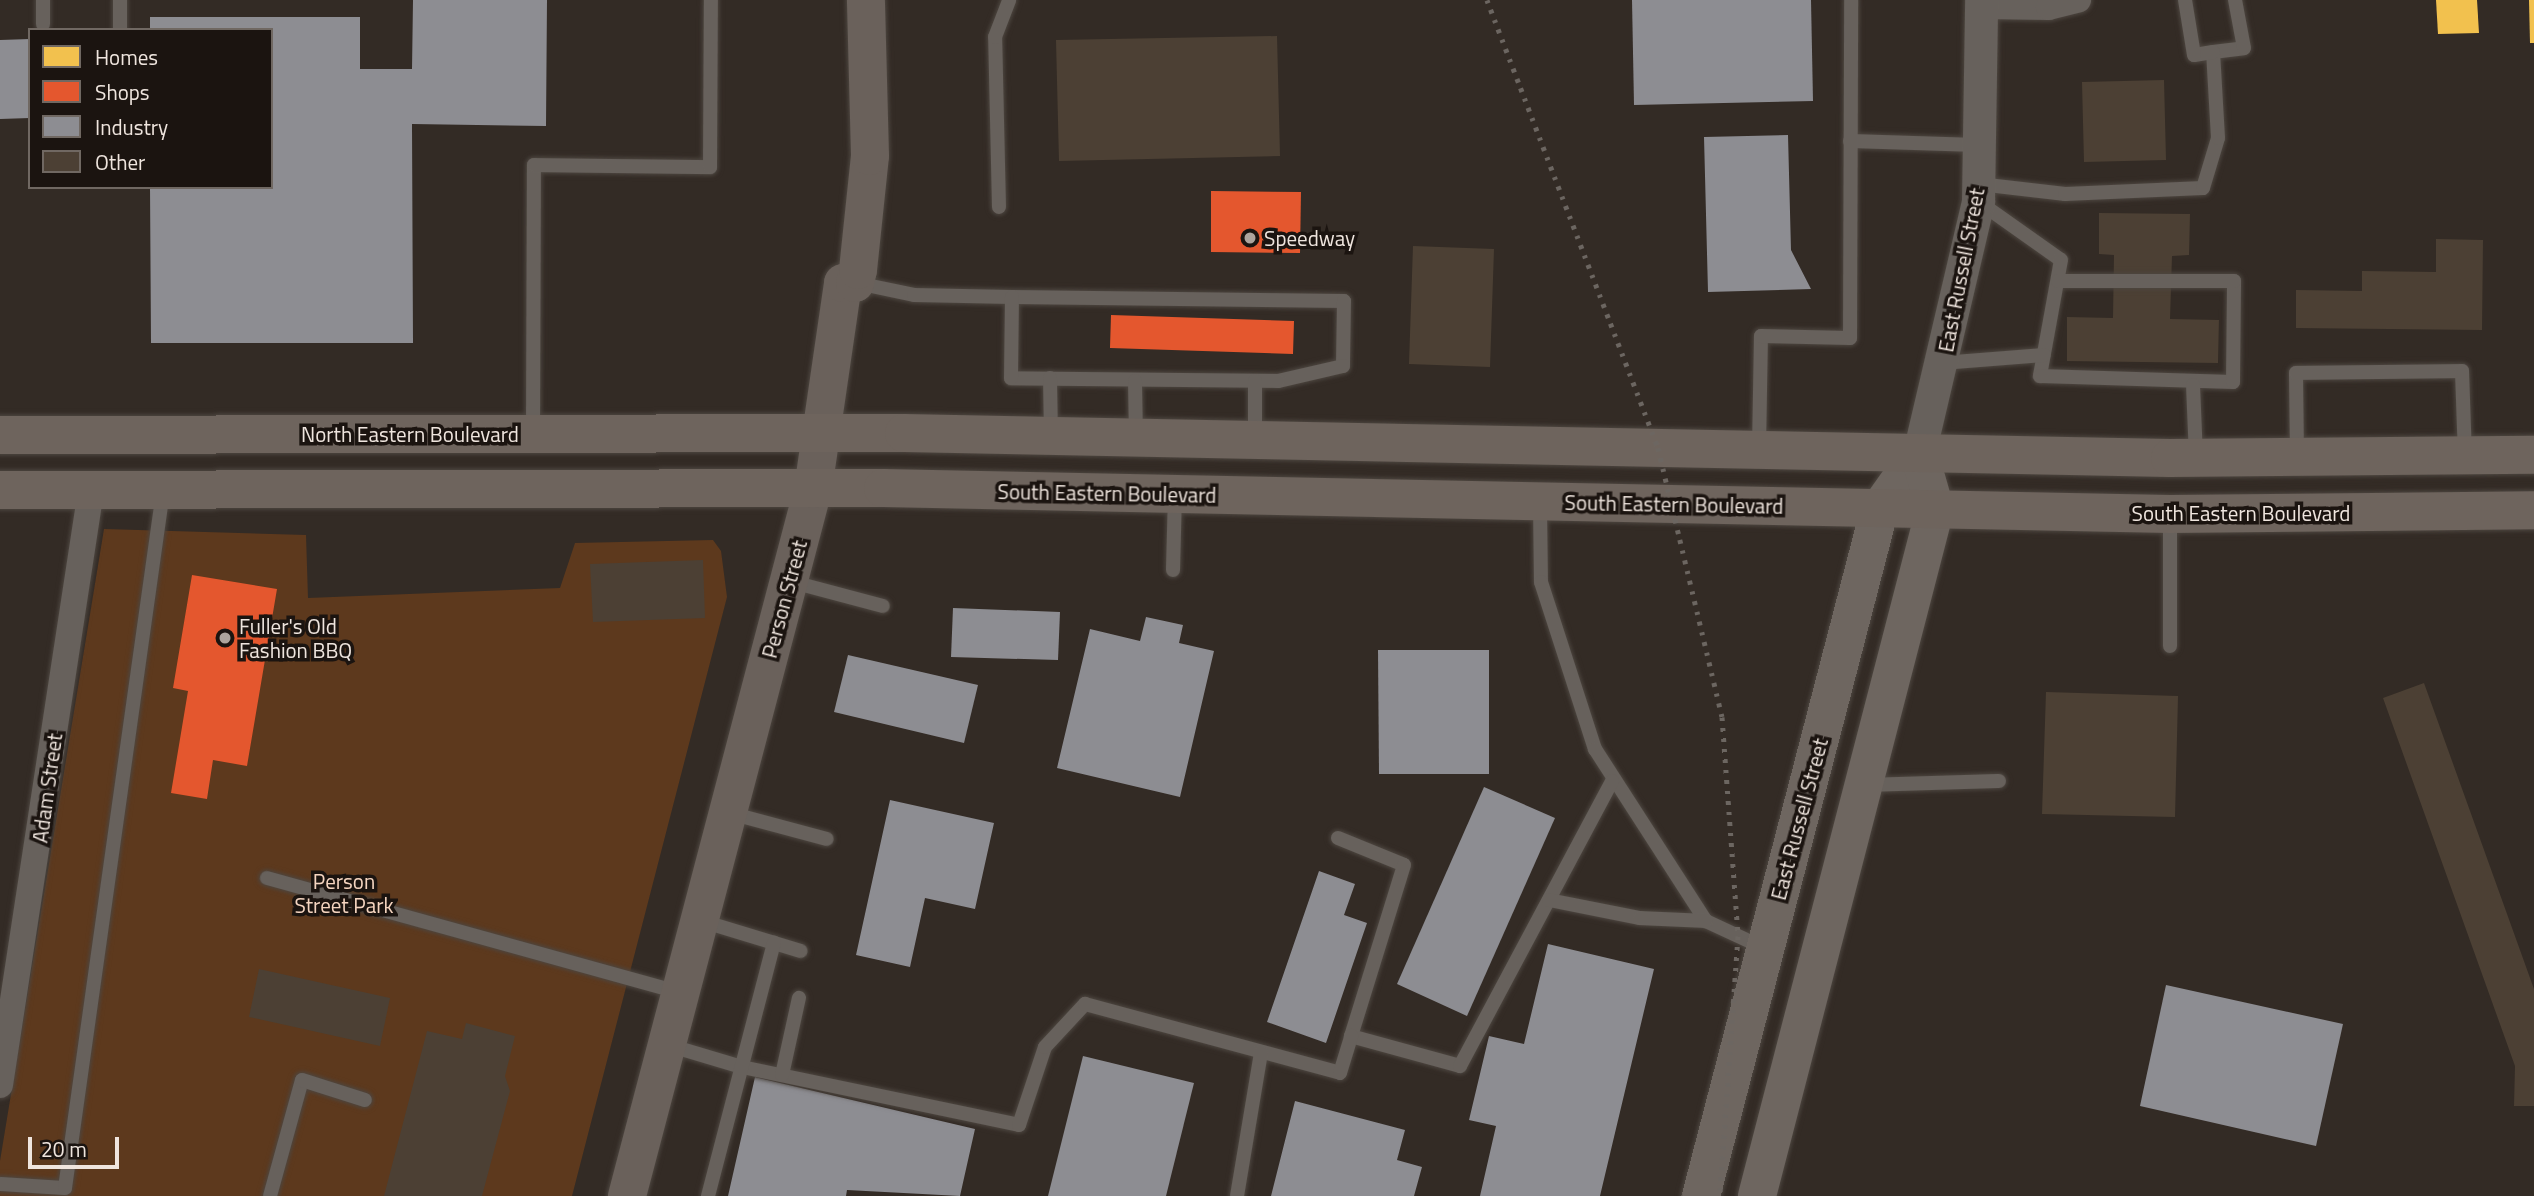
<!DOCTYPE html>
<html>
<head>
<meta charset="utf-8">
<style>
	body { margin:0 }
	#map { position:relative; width:2534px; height:1196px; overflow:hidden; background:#332b25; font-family:"Titillium Web",sans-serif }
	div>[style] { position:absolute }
	.green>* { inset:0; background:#5d391d }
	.homes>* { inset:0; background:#f2c14e }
	.shops>* { inset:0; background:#e4572e }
	.industry>* { inset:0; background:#8d8d92 }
	.building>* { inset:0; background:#4c4034 }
	.roads { filter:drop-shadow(0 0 2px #4d4640) drop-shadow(0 0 2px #4d4640) }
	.service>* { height:14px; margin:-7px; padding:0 7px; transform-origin:7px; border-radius:7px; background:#67615c }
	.minor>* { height:26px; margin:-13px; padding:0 13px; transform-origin:13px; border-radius:13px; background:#67615c }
	.tertiary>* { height:33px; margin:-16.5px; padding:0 16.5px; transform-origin:16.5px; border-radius:16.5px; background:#67615c }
	.secondary>* { height:38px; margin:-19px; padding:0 19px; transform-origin:19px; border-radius:19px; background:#6e6660 }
	.primary>* { height:38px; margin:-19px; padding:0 19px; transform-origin:19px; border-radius:19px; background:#6a615b }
	.trunk>* { height:38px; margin:-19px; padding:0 19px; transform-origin:19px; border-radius:19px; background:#6e645d }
	.rail>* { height:5px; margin-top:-2.5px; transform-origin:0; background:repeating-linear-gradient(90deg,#6c6661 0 3.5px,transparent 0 10.5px) }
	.dots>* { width:19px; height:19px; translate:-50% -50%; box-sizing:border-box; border:4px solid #1b1410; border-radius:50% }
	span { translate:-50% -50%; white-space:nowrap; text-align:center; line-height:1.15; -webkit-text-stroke:7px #1b1410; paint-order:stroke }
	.poi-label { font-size:21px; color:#efe5de }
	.left { translate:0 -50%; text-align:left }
	.street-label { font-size:21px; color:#efe5de }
	.park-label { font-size:21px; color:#f5d5c0 }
	.legend { position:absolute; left:28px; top:28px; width:245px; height:161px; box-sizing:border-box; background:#1b1410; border:2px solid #706862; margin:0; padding:9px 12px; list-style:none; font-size:21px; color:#efe5de }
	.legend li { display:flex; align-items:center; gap:14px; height:35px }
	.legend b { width:35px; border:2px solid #706862 }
	.scale { position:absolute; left:28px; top:1137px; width:91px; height:32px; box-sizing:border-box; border:4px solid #efe5de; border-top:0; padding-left:9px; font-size:21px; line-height:24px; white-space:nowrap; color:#efe5de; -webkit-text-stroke:5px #1b1410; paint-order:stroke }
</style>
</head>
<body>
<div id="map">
	<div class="green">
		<div style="clip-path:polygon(104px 529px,306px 535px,308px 598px,560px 588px,575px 543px,713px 540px,721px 551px,727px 597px,572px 1196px,0 1196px,0 1161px)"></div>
	</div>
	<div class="homes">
		<div style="clip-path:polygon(2436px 0,2477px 0,2479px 33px,2438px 34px)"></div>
		<div style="clip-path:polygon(2529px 0,2534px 0,2534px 43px,2530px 43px)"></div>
	</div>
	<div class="shops">
		<div style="clip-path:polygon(1211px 191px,1301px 192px,1300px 253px,1211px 252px)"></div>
		<div style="clip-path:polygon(1111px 315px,1294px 321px,1293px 354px,1110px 348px)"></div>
		<div style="clip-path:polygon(192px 575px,277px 589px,247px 766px,213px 760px,207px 799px,171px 793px,188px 691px,173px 688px)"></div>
	</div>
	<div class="industry">
		<div style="clip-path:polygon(413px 0,547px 0,546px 126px,412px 124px,413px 343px,151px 343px,150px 187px,271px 187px,271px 30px,150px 30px,150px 17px,360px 17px,360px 69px,412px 69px)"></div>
		<div style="clip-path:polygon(1632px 0,1811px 0,1813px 101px,1634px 105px)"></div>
		<div style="clip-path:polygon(30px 39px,30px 118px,0 119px,0 40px)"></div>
		<div style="clip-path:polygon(1788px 135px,1791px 250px,1811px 289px,1708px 292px,1704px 137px)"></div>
		<div style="clip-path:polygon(953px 608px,1060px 612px,1058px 660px,951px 657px)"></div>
		<div style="clip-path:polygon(1146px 617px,1183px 625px,1179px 643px,1214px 651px,1180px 797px,1057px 768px,1090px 629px,1140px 641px)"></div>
		<div style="clip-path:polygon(1378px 650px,1489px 650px,1489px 774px,1379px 774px)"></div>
		<div style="clip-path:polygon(848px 655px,978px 685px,964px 743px,834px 712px)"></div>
		<div style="clip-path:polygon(1484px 787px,1555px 818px,1467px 1016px,1397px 984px)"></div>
		<div style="clip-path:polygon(890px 800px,994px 823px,975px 909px,925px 898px,910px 967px,856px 955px)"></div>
		<div style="clip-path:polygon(1319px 871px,1355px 884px,1344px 915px,1367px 923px,1326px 1043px,1267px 1022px)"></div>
		<div style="clip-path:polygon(1548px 944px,1654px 969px,1600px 1196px,1480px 1196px,1496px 1126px,1469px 1120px,1489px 1036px,1524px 1044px)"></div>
		<div style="clip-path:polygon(2166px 985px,2343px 1024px,2316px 1146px,2140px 1106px)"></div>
		<div style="clip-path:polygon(1083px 1056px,1194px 1083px,1166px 1196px,1048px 1196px)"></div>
		<div style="clip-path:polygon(755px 1077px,975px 1129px,960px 1196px,847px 1190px,846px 1196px,728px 1196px)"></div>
		<div style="clip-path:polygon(1295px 1101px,1405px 1130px,1397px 1160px,1422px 1167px,1414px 1196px,1271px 1196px)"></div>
	</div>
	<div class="building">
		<div style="clip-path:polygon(1277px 36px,1280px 156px,1059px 161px,1056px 40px)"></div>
		<div style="clip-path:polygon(2164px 80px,2166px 160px,2084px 162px,2082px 82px)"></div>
		<div style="clip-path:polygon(2099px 213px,2190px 214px,2189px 255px,2172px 256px,2170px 319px,2219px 320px,2218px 363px,2067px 361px,2067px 317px,2113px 318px,2114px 255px,2099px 254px)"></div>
		<div style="clip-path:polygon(2436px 239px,2483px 240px,2482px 330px,2296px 328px,2296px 290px,2362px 291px,2362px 271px,2436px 272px)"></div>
		<div style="clip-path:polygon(1413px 246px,1494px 249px,1490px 367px,1409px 364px)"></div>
		<div style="clip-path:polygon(703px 560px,705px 618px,593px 622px,590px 564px)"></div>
		<div style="clip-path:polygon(2424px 683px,2534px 989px,2534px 1106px,2514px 1106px,2515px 1066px,2383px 698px)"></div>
		<div style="clip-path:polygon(2046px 692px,2178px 696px,2175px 817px,2042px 814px)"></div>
		<div style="clip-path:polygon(259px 969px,390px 998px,380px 1046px,249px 1017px)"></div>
		<div style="clip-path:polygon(466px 1023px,515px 1036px,505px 1076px,510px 1091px,482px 1196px,384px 1196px,427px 1031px,462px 1039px)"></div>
	</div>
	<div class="roads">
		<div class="service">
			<div style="left:43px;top:24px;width:24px;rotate:-90deg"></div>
			<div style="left:120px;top:30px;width:30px;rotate:-90deg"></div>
			<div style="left:2213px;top:52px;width:31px;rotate:-7deg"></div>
			<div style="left:2244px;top:48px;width:49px;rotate:-100.6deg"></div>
			<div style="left:1850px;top:141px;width:128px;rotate:1.8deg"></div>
			<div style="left:1979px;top:184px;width:87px;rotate:6.6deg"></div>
			<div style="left:2065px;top:194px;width:138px;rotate:-2.5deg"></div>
			<div style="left:2203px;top:188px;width:52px;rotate:-73.3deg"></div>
			<div style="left:2218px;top:138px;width:86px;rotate:-93.3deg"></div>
			<div style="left:2213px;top:52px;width:19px;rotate:171deg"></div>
			<div style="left:2194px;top:55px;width:56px;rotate:-99.3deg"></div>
			<div style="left:1979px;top:202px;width:100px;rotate:35.3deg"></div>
			<div style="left:2061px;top:260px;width:118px;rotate:100.3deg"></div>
			<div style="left:2040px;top:376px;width:193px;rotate:1.8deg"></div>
			<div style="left:2233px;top:382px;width:101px;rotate:-89.4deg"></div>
			<div style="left:2234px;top:281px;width:176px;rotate:180deg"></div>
			<div style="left:999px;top:207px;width:170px;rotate:-91.3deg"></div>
			<div style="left:995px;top:37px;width:40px;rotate:-69deg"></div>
			<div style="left:857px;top:283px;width:58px;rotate:11.9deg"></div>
			<div style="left:914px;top:295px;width:98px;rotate:1.2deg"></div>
			<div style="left:1012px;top:297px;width:332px;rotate:0.7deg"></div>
			<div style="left:1344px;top:301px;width:65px;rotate:90.9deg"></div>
			<div style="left:1343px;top:366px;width:67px;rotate:167deg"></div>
			<div style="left:1278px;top:381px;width:267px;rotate:-179.4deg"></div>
			<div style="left:1011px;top:378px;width:81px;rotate:-89.3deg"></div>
			<div style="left:1942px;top:363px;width:102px;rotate:-4.5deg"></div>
			<div style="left:1050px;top:378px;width:55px;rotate:89deg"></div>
			<div style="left:1135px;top:381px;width:55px;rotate:89deg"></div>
			<div style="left:1255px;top:381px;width:58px;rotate:90deg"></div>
			<div style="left:2193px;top:385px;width:73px;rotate:87.6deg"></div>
			<div style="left:533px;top:433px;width:268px;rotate:-89.8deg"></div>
			<div style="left:534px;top:165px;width:176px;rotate:0.7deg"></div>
			<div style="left:710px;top:167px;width:167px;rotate:-89.7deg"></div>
			<div style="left:1759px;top:449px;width:113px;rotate:-89deg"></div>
			<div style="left:1761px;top:336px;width:89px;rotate:1.3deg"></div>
			<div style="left:1850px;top:338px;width:338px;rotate:-89.8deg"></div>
			<div style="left:2297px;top:456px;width:83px;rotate:-90.7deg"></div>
			<div style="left:2296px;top:373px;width:166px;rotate:-0.7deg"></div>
			<div style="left:2462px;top:371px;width:85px;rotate:88deg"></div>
			<div style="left:1540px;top:504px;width:78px;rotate:89.3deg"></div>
			<div style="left:1541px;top:582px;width:176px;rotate:72.1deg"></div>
			<div style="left:1595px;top:749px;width:205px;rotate:57.2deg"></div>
			<div style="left:1706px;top:921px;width:64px;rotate:25deg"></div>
			<div style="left:2170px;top:514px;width:132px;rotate:90deg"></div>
			<div style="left:1173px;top:570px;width:75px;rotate:-88.5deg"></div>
			<div style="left:789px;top:581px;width:97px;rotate:14.9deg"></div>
			<div style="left:1864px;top:785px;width:135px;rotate:-1.7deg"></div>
			<div style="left:730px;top:813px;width:100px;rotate:15deg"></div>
			<div style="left:1338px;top:838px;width:71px;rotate:22.2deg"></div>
			<div style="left:1404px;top:865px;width:179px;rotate:107.2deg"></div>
			<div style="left:1351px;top:1036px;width:113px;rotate:15.4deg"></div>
			<div style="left:1460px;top:1066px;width:323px;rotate:-61.9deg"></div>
			<div style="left:267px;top:878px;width:427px;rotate:15.5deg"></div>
			<div style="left:1549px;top:900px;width:93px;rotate:11.2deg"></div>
			<div style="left:1640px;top:918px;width:66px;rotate:2.6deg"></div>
			<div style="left:702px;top:921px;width:103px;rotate:16.9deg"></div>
			<div style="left:668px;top:1045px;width:77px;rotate:16.6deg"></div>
			<div style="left:742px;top:1067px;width:283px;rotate:11.8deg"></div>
			<div style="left:1019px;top:1125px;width:82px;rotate:-71.6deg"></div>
			<div style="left:1045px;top:1047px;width:59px;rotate:-47.1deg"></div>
			<div style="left:1085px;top:1004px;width:264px;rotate:15.1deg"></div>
			<div style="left:1340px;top:1073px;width:39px;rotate:-73deg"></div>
			<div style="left:782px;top:1075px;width:79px;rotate:-77.6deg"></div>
			<div style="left:0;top:1184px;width:65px;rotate:3.5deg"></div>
			<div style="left:65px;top:1188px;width:703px;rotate:-81.99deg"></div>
			<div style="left:270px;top:1196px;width:120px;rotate:-74.6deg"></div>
			<div style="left:302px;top:1080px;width:66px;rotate:17.6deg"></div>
			<div style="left:708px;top:1196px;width:262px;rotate:-75.4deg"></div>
			<div style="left:1237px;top:1196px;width:146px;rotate:-80.5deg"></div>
		</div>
		<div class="minor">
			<div style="left:1981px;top:6px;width:68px;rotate:0.8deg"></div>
			<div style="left:2049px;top:7px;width:30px;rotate:-14deg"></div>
			<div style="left:0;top:1085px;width:602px;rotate:-81.3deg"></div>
		</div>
		<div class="tertiary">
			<div style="left:1919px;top:453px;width:259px;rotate:-76.8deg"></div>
			<div style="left:1978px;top:201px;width:201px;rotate:-89.1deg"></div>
		</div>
		<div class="secondary">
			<div style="left:1701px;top:1196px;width:711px;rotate:-75.42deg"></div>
			<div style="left:1880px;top:508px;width:67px;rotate:-54.7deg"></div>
			<div style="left:1757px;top:1196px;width:710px;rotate:-75.47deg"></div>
			<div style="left:1935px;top:509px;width:58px;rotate:-105.9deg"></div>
		</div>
		<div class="primary">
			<div style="left:627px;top:1196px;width:731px;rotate:-75.26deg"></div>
			<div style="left:813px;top:489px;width:208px;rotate:-81.7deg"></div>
			<div style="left:843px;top:283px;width:12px"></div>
			<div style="left:855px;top:283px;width:13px;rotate:-77deg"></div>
			<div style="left:858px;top:270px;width:115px;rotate:-84deg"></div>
			<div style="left:870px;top:156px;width:156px;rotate:-91.5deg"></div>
		</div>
		<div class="trunk">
			<div style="left:0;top:435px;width:904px;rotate:-0.13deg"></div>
			<div style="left:904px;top:433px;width:1266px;rotate:1.13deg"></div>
			<div style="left:2170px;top:458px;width:364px;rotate:-0.5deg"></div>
			<div style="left:0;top:490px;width:883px;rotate:-0.13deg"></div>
			<div style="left:883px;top:488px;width:1287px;rotate:1.16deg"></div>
			<div style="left:2170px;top:514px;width:364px;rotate:-0.6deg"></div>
		</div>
	</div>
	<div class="rail">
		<div style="left:1487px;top:0;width:480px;rotate:69.1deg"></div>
		<div style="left:1658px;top:448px;width:277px;rotate:76.6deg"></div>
		<div style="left:1722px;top:717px;width:220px;rotate:85.8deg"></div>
		<div style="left:1738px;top:936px;width:261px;rotate:94deg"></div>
	</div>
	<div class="dots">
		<div style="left:1250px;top:238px;background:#ada49d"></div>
		<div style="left:225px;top:638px;background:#ada49d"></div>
	</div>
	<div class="poi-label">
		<span class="left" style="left:1264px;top:238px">Speedway</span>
		<span class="left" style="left:239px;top:638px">Fuller's Old<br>Fashion BBQ</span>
	</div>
	<div class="street-label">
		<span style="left:1961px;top:270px;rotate:-79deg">East Russell Street</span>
		<span style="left:410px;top:434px">North Eastern Boulevard</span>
		<span style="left:1107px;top:493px;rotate:1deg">South Eastern Boulevard</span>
		<span style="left:1674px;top:504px;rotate:1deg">South Eastern Boulevard</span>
		<span style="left:2241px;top:513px">South Eastern Boulevard</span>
		<span style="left:784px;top:599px;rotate:-75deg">Person Street</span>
		<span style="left:47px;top:788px;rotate:-82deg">Adam Street</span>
		<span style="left:1799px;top:819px;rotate:-75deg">East Russell Street</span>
	</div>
	<div class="park-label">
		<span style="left:344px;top:893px">Person<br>Street Park</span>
	</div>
	<ul class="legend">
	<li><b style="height:19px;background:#f2c14e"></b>Homes</li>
	<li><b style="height:19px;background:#e4572e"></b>Shops</li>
	<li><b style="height:19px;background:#8d8d92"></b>Industry</li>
	<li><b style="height:19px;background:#4c4034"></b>Other</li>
	</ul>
	<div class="scale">20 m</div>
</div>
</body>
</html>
